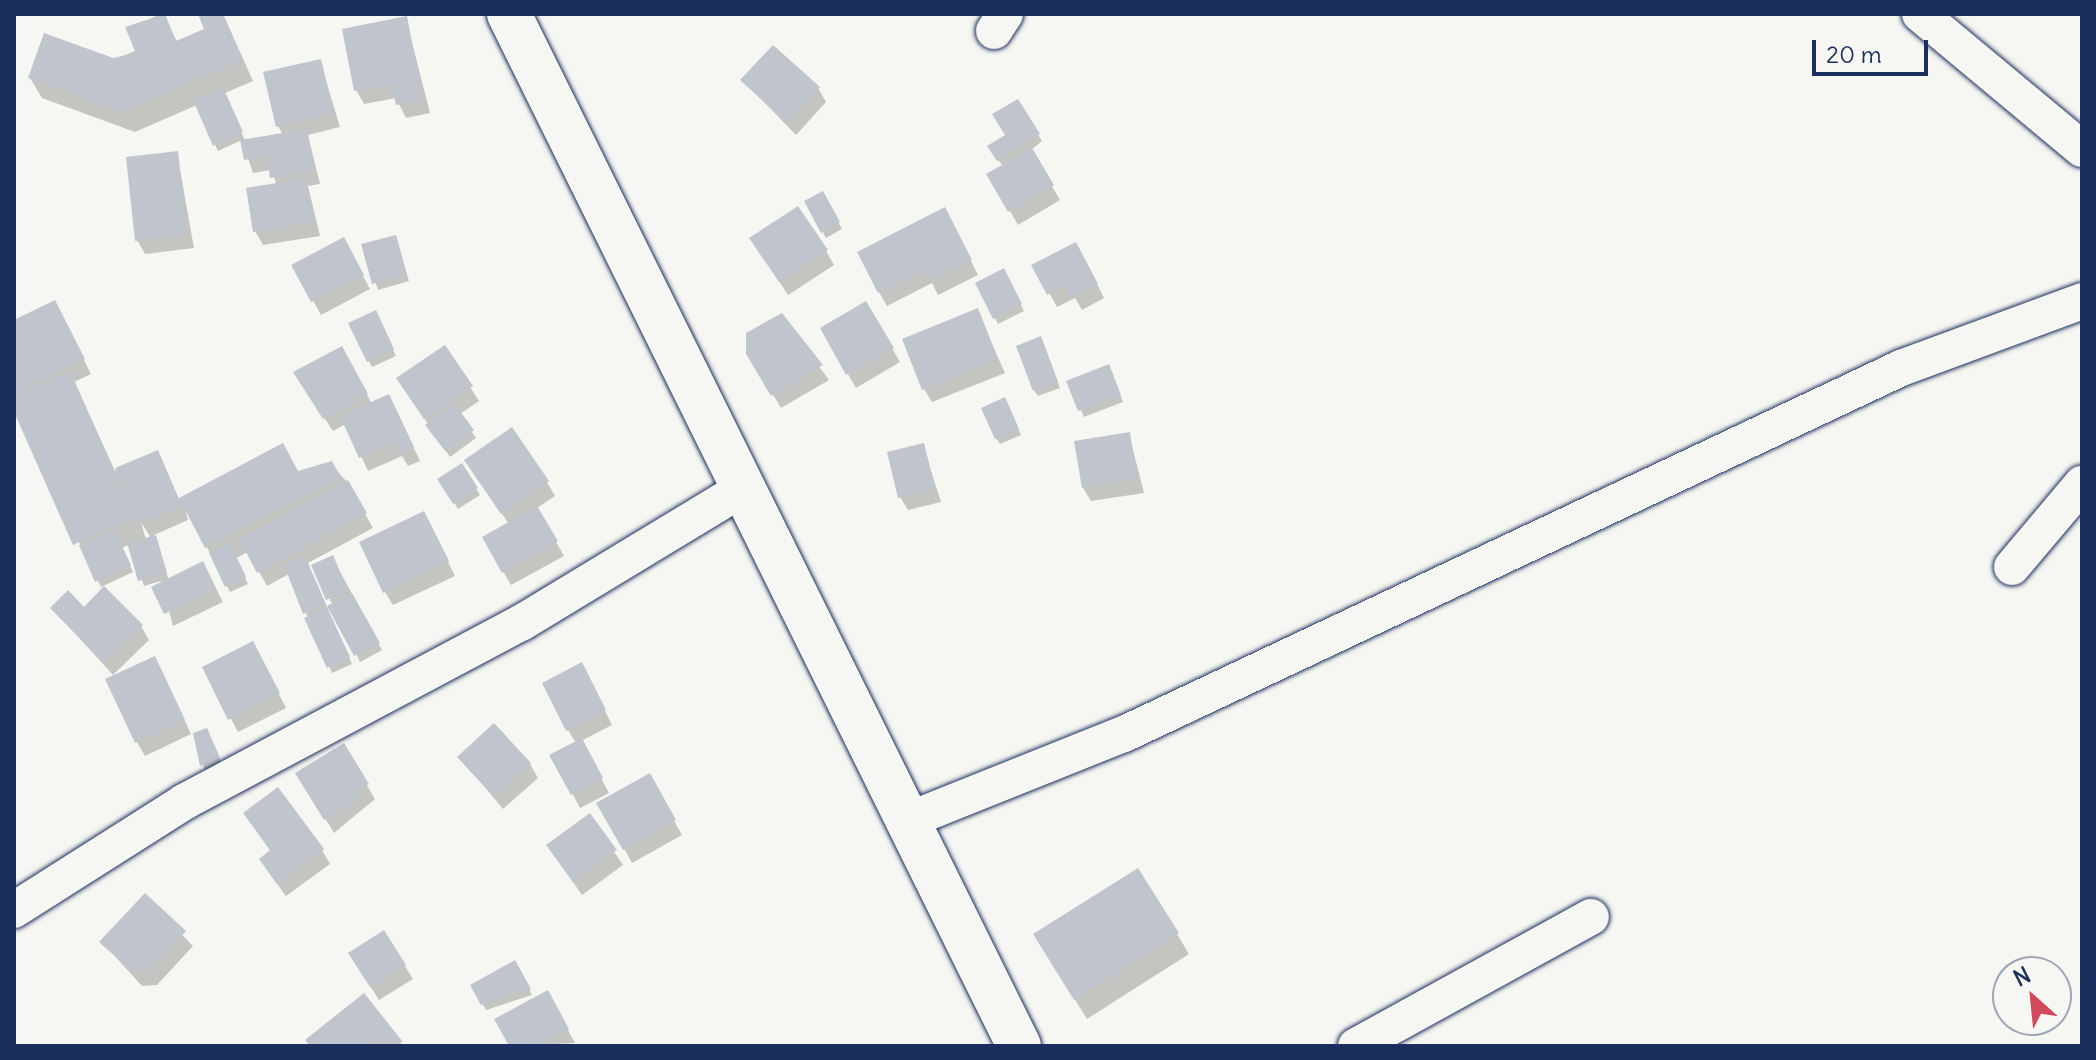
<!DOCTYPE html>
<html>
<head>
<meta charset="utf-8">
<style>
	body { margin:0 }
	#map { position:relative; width:2096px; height:1060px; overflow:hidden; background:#f6f6f2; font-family:Delius,sans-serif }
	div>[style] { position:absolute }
	.shadow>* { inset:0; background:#0003 }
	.building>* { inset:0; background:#c0c4cd }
	.roads { filter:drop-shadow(0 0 2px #1b2f5e) drop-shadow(0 0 2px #1b2f5e) }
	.minor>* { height:36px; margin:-18px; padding:0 18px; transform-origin:18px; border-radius:18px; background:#f6f6f2 }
	.secondary>* { height:44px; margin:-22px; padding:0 22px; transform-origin:22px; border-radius:22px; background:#f6f6f2 }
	span { translate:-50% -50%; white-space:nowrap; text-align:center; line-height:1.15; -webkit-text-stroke:6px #f6f6f2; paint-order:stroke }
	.frame { position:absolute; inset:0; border:16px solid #1b2f5e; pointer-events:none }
	.north { position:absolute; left:1992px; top:956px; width:80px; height:80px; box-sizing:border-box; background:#f6f6f2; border:2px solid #9ea6b7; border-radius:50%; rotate:333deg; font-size:22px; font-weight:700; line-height:32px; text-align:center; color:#1b2f5e }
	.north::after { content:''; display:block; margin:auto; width:28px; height:36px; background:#d1495b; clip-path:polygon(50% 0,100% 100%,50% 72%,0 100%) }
	.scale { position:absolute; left:1812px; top:40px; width:116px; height:36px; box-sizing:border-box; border:4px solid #1b2f5e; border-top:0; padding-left:10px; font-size:24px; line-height:28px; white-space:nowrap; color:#1b2f5e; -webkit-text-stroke:6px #f6f6f2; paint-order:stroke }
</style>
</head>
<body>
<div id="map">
	<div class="shadow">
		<div style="clip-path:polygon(161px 14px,178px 43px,207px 30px,200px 14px,223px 14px,253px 81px,225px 93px,245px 141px,283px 135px,278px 126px,320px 61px,340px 127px,308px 135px,320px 184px,308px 186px,320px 236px,263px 245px,255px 231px,277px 185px,271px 170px,253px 173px,242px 140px,218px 151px,197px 105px,135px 132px,42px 98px,30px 78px,138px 52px,128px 28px)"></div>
		<div style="clip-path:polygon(406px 19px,430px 113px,406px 118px,396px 98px,364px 104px,356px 90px)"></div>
		<div style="clip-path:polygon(743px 80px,818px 88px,826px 102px,796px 135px)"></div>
		<div style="clip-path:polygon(1017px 101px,1042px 141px,1031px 150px,1060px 200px,1018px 225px,989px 174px,1003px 167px,990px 147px,1007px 135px)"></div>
		<div style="clip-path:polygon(177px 153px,194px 248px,145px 254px,137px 240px)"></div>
		<div style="clip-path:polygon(822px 193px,842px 229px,826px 238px,806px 201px)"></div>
		<div style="clip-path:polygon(952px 223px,978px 275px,938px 295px,932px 283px,887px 306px,879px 292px)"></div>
		<div style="clip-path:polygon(395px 237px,409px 281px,378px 290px,363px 246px)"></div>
		<div style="clip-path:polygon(826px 251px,834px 265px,788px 295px,760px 252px)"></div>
		<div style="clip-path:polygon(351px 253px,370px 289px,321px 315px,294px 266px)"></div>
		<div style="clip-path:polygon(1084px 258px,1104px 298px,1082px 310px,1075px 298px,1057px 307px,1034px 265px)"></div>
		<div style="clip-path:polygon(1003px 271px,1024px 311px,998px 324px,978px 284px)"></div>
		<div style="clip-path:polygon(866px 304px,900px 362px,856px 388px,822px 329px)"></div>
		<div style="clip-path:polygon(977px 311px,1005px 373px,932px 402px,924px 389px)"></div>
		<div style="clip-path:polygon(781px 315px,829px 380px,781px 408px,748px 353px)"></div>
		<div style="clip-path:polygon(evenodd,62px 316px,91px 374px,74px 382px,115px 471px,157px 452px,179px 500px,283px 446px,298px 473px,331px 464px,348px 483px,373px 528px,308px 563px,352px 664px,332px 673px,289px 574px,267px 586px,248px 552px,236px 558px,248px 584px,230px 592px,184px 503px,188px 520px,154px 535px,169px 580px,210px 577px,223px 602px,173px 626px,161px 581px,144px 586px,130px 544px,122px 548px,133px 572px,101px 587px,14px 410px,14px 322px,62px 316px,141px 522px,151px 538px,146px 540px,141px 522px)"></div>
		<div style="clip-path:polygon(379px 319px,396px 356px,372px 367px,369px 361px)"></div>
		<div style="clip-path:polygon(1044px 345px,1060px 388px,1038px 396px,1034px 390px)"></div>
		<div style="clip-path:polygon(444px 347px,479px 401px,460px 414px,476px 438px,450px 457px,407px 392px)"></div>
		<div style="clip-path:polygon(341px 348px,372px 404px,389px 396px,420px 461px,408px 466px,402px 456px,368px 471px,346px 424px,333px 431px,303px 386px)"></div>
		<div style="clip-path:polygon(1112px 373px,1123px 402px,1084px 417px,1069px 382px)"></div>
		<div style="clip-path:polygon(1008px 406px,1021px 435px,1000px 444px,996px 438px)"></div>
		<div style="clip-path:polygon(1129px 434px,1144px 493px,1091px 501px,1083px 488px)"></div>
		<div style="clip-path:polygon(923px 446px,941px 502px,908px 510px,900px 497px)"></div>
		<div style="clip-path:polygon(461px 465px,480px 495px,458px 509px,440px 479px)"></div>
		<div style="clip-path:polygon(474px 474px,547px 482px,555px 496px,537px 508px,564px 556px,511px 585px,484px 538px,509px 524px)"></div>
		<div style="clip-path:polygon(431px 527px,455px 576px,393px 605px,385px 592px)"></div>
		<div style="clip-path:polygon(336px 564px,382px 650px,360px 662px,314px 566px)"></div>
		<div style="clip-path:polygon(52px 608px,141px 626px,149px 640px,113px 675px)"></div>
		<div style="clip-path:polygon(260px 657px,286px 708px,238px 732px,204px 668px)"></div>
		<div style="clip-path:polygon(162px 672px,191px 734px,145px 756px,137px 742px)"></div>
		<div style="clip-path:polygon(589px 679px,612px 725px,581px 741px,609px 793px,580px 808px,552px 755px,576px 743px,568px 730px)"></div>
		<div style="clip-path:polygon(196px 735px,210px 737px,222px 765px,205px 772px)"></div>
		<div style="clip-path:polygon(343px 746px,375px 799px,334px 833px,298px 774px)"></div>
		<div style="clip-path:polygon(460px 757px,530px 764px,538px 778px,503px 809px)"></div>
		<div style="clip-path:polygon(649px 776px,682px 835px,632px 863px,599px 803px)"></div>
		<div style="clip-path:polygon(245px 814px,322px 850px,330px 864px,286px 896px,269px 873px,271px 852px)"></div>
		<div style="clip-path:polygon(590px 816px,623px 865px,582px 895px,557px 859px)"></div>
		<div style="clip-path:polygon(145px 896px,193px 946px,157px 985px,142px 986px,102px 942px)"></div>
		<div style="clip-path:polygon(384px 933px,413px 979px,379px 1000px,358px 967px)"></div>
		<div style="clip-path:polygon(1177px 934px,1189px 954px,1087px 1019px,1047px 955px)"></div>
		<div style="clip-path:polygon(515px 962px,532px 995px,486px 1010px,472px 985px)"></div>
		<div style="clip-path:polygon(364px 996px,403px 1046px,311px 1046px,307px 1040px)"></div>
		<div style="clip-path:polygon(555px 1006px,575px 1043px,511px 1046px)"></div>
	</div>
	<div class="building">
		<div style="clip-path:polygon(165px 14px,176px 41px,204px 29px,198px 14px,223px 14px,243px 60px,123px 112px,28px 78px,44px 33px,116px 59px,135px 51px,125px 27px)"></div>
		<div style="clip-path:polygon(407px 16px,423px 100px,396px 105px,391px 84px,354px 91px,342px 29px)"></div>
		<div style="clip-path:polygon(773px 45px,820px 87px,787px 123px,740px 80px)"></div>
		<div style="clip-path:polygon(321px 59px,334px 113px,276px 127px,263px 72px)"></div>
		<div style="clip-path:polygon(223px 87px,243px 132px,213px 146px,193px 100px)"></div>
		<div style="clip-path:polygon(1018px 99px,1040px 134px,997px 161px,987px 146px,1005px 135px,992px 114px)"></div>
		<div style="clip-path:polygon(307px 129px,313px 171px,270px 178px,267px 156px,244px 160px,240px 140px)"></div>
		<div style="clip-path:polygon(1032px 148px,1054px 185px,1008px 212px,986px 174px)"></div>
		<div style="clip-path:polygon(178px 151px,187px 235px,135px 241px,126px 157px)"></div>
		<div style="clip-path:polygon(306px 178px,313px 222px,253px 232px,246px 188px)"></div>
		<div style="clip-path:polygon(823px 191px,840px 222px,821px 233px,804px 201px)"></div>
		<div style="clip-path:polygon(798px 206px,828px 250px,779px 282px,749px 238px)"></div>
		<div style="clip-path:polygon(945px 207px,972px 260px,929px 282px,923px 270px,878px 293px,857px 252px)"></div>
		<div style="clip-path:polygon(396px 235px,407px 274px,372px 284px,361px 244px)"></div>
		<div style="clip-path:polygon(344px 237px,364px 275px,311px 302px,291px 265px)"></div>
		<div style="clip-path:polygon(1076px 242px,1098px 284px,1072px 298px,1066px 285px,1047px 295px,1031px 265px)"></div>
		<div style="clip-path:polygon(1004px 268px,1022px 304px,993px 319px,975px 283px)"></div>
		<div style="clip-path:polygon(55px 300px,85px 359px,14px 393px,14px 320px)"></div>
		<div style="clip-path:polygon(866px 301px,894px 348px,846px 375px,820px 328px)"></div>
		<div style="clip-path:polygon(978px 308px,998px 359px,922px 390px,902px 339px)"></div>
		<div style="clip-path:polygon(376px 310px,394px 349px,367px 362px,348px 323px)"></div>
		<div style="clip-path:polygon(782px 313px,823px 365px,771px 396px,746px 354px,746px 333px)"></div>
		<div style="clip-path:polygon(1041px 336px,1058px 382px,1033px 391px,1016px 346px)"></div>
		<div style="clip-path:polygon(445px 345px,473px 386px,424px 419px,396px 378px)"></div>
		<div style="clip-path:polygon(342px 346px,368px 394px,323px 419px,293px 372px)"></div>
		<div style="clip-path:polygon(1109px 364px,1121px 395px,1078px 411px,1066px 381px)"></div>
		<div style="clip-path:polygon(70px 371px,135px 517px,73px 545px,14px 412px,14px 395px)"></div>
		<div style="clip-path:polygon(389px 394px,414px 447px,399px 454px,394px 443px,359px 458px,340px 416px)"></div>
		<div style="clip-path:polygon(1005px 397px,1019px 429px,995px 439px,981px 408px)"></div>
		<div style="clip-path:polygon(454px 403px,474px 430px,446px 452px,425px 425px)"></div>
		<div style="clip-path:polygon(512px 427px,549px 481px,501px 514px,464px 460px)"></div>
		<div style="clip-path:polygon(1130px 432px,1137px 479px,1082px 488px,1074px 441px)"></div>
		<div style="clip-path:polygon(283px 443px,298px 471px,332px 461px,341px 478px,205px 548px,179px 498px)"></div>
		<div style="clip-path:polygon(924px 443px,935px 488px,898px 498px,887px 452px)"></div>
		<div style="clip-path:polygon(158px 450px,182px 506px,140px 524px,115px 468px)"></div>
		<div style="clip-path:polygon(462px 463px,478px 488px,453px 504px,437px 479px)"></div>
		<div style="clip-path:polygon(348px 480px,367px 513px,257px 573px,239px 539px)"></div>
		<div style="clip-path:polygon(537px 506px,558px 541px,502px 573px,482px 537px)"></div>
		<div style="clip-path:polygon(424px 511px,449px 561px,383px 593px,359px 542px)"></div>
		<div style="clip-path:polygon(114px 529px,131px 565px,95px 582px,79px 545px)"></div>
		<div style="clip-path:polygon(156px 535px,167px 573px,138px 581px,127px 543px)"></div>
		<div style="clip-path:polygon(230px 543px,246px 577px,225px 587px,209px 553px)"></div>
		<div style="clip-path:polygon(333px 555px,348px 591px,326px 600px,311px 565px)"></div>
		<div style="clip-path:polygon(305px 556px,325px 605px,303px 614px,284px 565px)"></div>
		<div style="clip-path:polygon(203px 561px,216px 588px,164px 614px,151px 587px)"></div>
		<div style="clip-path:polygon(104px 586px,143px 625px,104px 663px,50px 608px,68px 590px,84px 607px)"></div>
		<div style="clip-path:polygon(352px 593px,380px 643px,354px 656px,327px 606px)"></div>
		<div style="clip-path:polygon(327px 608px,350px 657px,327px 668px,304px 618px)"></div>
		<div style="clip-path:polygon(253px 641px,280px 693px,228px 720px,202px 667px)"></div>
		<div style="clip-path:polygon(155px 656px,185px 720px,135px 743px,105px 679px)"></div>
		<div style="clip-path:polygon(582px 662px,606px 710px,566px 731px,542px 683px)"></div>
		<div style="clip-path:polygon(494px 723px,531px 763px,494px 797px,457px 757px)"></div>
		<div style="clip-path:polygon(207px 728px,220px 758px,200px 766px,193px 733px)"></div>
		<div style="clip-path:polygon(582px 738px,603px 778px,571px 795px,549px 755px)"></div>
		<div style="clip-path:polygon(344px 743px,369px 784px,356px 792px,360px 799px,324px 820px,295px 773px)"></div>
		<div style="clip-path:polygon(650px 773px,676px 820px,623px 850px,596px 803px)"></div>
		<div style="clip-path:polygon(278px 787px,324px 849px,277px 884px,259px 859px,270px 850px,243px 813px)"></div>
		<div style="clip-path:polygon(590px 813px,617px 850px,573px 882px,546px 845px)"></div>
		<div style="clip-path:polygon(1138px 868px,1179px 933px,1074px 1000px,1033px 934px)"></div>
		<div style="clip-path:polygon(145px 893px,186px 931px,149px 971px,133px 972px,99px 942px)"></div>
		<div style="clip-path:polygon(384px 930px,406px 965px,370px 987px,348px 953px)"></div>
		<div style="clip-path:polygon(515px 960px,531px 989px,481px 1005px,470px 985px)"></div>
		<div style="clip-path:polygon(548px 990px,569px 1029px,537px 1046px,509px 1046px,494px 1019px)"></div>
		<div style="clip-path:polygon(364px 993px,403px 1042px,310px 1046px,305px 1040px)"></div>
	</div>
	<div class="roads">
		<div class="minor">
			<div style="left:1920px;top:14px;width:211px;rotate:39.8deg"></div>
			<div style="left:994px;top:31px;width:20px;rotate:-57deg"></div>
			<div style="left:2012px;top:567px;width:109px;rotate:-49.9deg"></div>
			<div style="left:906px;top:821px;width:235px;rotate:-21.8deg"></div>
			<div style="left:1124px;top:734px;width:859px;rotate:-25.22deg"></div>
			<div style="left:1901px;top:368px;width:193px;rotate:-20.3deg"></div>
			<div style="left:14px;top:910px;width:201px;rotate:-32.4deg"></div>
			<div style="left:184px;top:802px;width:382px;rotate:-28deg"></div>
			<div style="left:521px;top:623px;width:257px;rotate:-31.2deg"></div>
			<div style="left:1356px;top:1046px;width:268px;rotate:-28.8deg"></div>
		</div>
		<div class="secondary">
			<div style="left:509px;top:14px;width:1151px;rotate:63.7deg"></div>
		</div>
	</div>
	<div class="frame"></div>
	<div class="north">N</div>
	<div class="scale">20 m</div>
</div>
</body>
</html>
